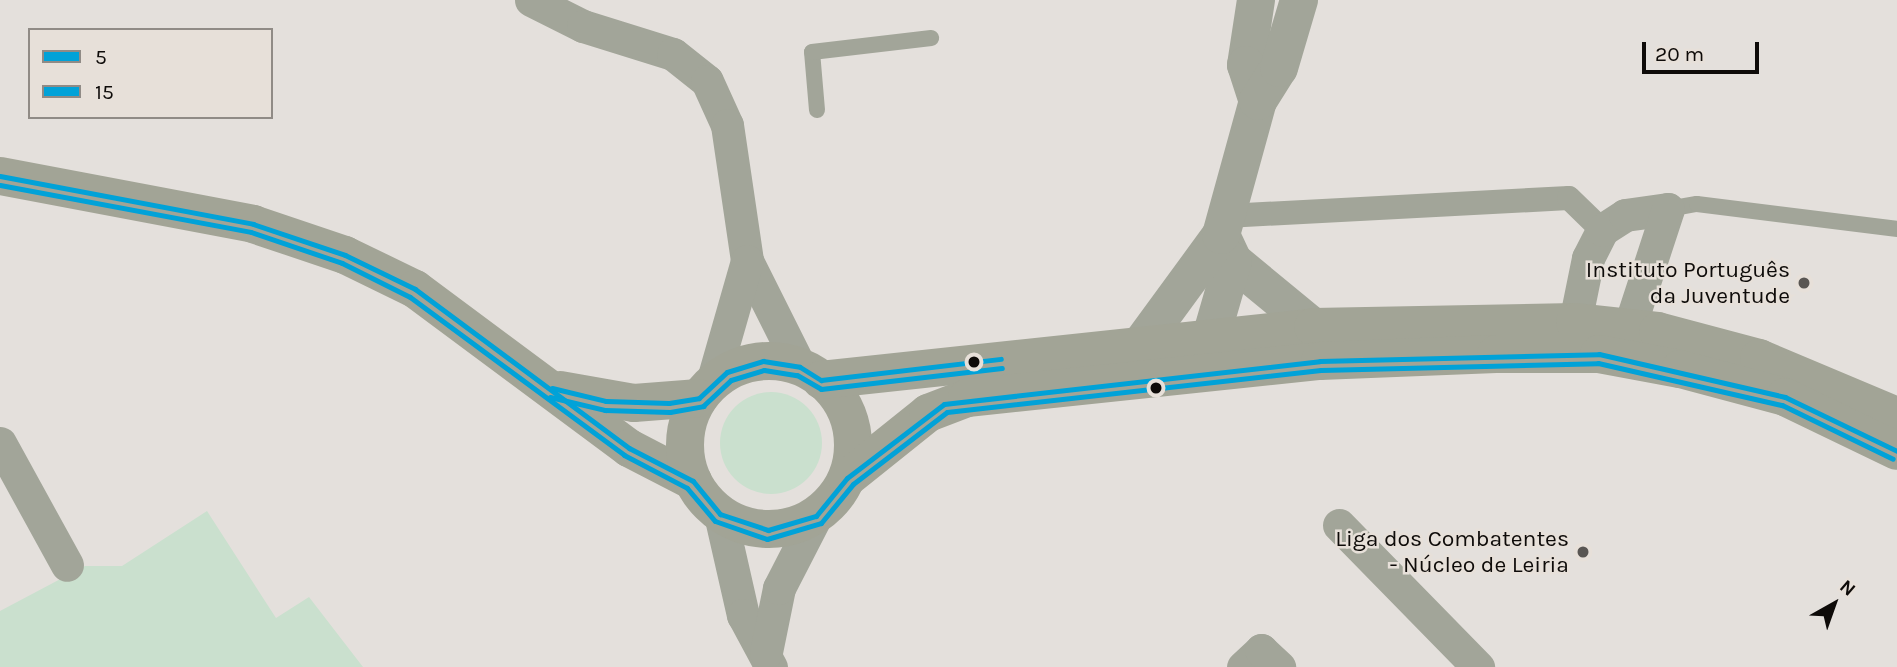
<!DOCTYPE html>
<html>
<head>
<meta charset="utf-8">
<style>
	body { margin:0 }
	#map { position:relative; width:1897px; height:667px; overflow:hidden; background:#e4e0dc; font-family:Karla,sans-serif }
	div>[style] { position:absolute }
	.green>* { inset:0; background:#cae0ce }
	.round { border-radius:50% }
	.service>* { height:16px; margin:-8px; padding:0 8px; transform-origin:8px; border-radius:8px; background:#a2a599 }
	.pedestrian>* { height:24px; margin:-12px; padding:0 12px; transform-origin:12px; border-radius:12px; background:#a2a599 }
	.minor>* { height:33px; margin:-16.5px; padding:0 16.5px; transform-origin:16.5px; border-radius:16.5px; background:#a2a599 }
	.tertiary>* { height:38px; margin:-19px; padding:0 19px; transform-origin:19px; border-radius:19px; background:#a2a599 }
	.secondary>* { height:38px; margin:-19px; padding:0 19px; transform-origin:19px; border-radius:19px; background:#a2a496 }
	.secondary>.ring { margin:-19px; padding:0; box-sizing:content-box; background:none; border:38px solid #a2a496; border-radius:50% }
	.bus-1>* { height:5px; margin:-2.5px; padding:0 2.5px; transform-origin:2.5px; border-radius:2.5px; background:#01a2d8 }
	.bus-2>* { height:5px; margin:-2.5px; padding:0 2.5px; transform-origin:2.5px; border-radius:2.5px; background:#01a2d8 }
	.dots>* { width:19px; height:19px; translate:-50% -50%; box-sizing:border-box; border:4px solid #e7e0d9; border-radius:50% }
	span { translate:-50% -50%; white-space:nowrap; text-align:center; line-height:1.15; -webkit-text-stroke:5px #e7e0d9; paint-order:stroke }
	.poi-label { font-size:23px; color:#0e0b09 }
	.right { translate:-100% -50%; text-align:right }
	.legend { position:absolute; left:28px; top:28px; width:245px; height:91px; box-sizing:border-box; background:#e7e0d9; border:2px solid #908b86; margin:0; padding:9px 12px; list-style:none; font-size:21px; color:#0e0b09 }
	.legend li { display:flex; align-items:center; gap:14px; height:35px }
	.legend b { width:35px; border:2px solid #908b86 }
	.north { position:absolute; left:1799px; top:569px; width:70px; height:70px; -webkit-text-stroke:5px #e7e0d9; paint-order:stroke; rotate:40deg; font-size:19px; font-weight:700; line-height:28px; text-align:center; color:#0e0b09 }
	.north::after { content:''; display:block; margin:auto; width:24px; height:32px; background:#0e0b09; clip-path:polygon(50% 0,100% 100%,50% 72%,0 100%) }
	.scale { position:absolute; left:1642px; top:42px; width:117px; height:32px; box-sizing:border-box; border:4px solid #0e0b09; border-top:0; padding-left:9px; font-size:21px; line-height:24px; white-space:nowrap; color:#0e0b09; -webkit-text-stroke:5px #e7e0d9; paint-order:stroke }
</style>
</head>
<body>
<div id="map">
	<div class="green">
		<div class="round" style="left:720px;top:392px;width:102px;height:102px"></div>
		<div style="clip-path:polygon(207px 511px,276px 618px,309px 597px,363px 667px,0 667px,0 611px,85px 566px,122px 566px)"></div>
	</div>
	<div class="service">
		<div style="left:817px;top:110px;width:58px;rotate:-94.9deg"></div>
		<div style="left:812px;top:52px;width:120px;rotate:-6.7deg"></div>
		<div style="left:1668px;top:209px;width:29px;rotate:-10deg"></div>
		<div style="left:1697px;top:204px;width:202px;rotate:7.1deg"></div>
	</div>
	<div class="pedestrian">
		<div style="left:1226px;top:216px;width:343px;rotate:-3deg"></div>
		<div style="left:1569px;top:198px;width:46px;rotate:44.1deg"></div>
	</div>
	<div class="minor">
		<div style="left:531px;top:0;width:58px;rotate:26.6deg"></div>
		<div style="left:583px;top:26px;width:94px;rotate:17.3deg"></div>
		<div style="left:673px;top:54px;width:43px;rotate:38.5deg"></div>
		<div style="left:707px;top:81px;width:48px;rotate:65.6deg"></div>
		<div style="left:727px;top:125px;width:137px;rotate:81.6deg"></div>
		<div style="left:747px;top:261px;width:119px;rotate:63.4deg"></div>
		<div style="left:1575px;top:322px;width:65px;rotate:-78.5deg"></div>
		<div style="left:1588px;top:258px;width:31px;rotate:-63deg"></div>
		<div style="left:1602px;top:230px;width:27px;rotate:-33deg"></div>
		<div style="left:1625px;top:215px;width:43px;rotate:-7.9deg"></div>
		<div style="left:1668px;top:209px;width:125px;rotate:108.1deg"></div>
		<div style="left:712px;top:383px;width:127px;rotate:-74deg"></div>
		<div style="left:0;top:443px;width:139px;rotate:61.2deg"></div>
		<div style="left:720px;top:514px;width:104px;rotate:77.2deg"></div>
		<div style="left:743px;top:615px;width:59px;rotate:61.7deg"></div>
		<div style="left:1339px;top:525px;width:199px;rotate:45.6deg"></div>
		<div style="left:766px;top:652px;width:65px;rotate:-78.5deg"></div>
		<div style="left:779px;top:588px;width:81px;rotate:-62.8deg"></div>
		<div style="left:1243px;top:667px;width:25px;rotate:-43deg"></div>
		<div style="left:1261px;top:650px;width:25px;rotate:43deg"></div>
	</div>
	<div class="tertiary">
		<div style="left:1256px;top:0;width:66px;rotate:98.7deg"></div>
		<div style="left:1246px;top:65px;width:38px;rotate:72deg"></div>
		<div style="left:1221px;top:235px;width:29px;rotate:65deg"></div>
		<div style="left:1233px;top:261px;width:104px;rotate:39.5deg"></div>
		<div style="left:1211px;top:337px;width:79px;rotate:-73.9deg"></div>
		<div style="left:1139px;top:347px;width:139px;rotate:-53.8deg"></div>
		<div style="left:1221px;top:235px;width:139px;rotate:-74.6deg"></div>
		<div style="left:1258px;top:101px;width:39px;rotate:-58deg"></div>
		<div style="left:1279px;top:68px;width:71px;rotate:-73.6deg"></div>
	</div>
	<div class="secondary">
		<div style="left:0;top:176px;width:258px;rotate:10.7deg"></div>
		<div style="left:253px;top:224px;width:97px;rotate:18.6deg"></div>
		<div style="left:345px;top:255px;width:78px;rotate:25.9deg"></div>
		<div style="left:415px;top:289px;width:267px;rotate:36.6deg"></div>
		<div style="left:629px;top:448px;width:72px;rotate:27.3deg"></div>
		<div class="ring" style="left:685px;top:361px;width:130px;height:130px"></div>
		<div style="left:821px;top:380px;width:495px;rotate:-6.1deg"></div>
		<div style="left:1313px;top:327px;width:262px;rotate:-1.1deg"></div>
		<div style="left:1575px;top:322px;width:83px;rotate:6.2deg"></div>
		<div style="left:1658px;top:331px;width:105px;rotate:15deg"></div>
		<div style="left:1759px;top:358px;width:150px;rotate:22.8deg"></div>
		<div style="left:560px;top:390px;width:75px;rotate:10deg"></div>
		<div style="left:634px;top:403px;width:65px;rotate:-4.4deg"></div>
		<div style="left:847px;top:478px;width:104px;rotate:-38.7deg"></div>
		<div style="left:928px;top:413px;width:42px;rotate:-21deg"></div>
		<div style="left:967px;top:398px;width:355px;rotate:-6deg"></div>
		<div style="left:1320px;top:361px;width:176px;rotate:-2.3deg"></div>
		<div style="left:1496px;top:354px;width:103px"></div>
		<div style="left:1599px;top:354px;width:82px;rotate:10.5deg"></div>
		<div style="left:1680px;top:369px;width:109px;rotate:14.9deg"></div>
		<div style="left:1785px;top:397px;width:124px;rotate:25.7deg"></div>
	</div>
	<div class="bus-1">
		<div style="left:0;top:176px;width:258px;rotate:10.7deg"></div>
		<div style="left:253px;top:224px;width:97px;rotate:18.6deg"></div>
		<div style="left:345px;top:255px;width:78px;rotate:25.9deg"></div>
		<div style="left:415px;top:289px;width:267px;rotate:36.6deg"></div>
		<div style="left:629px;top:448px;width:72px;rotate:27.3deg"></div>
		<div style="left:693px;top:481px;width:43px;rotate:50.7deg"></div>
		<div style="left:720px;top:514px;width:51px;rotate:18.4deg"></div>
		<div style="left:768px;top:530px;width:50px;rotate:-16.3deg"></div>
		<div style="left:816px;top:516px;width:49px;rotate:-50.8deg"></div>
		<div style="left:847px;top:478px;width:122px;rotate:-37.3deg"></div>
		<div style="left:944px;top:404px;width:378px;rotate:-6.5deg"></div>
		<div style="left:1320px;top:361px;width:279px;rotate:-1.4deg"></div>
		<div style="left:1599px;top:354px;width:191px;rotate:13deg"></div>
		<div style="left:1785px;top:397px;width:124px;rotate:25.7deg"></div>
		<div style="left:552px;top:388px;width:56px;rotate:13.5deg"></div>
		<div style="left:606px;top:401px;width:63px;rotate:1.8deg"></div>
		<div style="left:669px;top:403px;width:30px;rotate:-9deg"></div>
		<div style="left:699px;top:398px;width:38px;rotate:-43deg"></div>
		<div style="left:727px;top:372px;width:38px;rotate:-17deg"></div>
		<div style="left:763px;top:361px;width:37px;rotate:9deg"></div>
		<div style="left:800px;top:367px;width:25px;rotate:32deg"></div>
		<div style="left:821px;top:380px;width:181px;rotate:-6.7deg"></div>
	</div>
	<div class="bus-2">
		<div style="left:0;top:185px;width:255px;rotate:10.6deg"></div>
		<div style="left:251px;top:232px;width:96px;rotate:18.8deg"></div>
		<div style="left:342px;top:263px;width:76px;rotate:26.6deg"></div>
		<div style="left:410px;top:297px;width:266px;rotate:36.4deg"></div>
		<div style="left:624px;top:455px;width:71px;rotate:27.6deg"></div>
		<div style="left:687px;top:488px;width:43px;rotate:49.7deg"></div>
		<div style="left:715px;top:521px;width:55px;rotate:19.1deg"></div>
		<div style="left:767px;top:539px;width:56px;rotate:-16.5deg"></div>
		<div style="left:821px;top:523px;width:50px;rotate:-50.6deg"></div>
		<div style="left:853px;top:484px;width:118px;rotate:-37.5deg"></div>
		<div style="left:947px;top:412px;width:376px;rotate:-6.4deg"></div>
		<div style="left:1321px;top:370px;width:277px;rotate:-1.4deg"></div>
		<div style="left:1598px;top:363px;width:189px;rotate:12.9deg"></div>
		<div style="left:1782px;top:405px;width:123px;rotate:25.9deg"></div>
		<div style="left:550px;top:397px;width:57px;rotate:13.3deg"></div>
		<div style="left:605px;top:410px;width:65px;rotate:1.8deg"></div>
		<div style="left:670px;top:412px;width:34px;rotate:-10deg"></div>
		<div style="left:703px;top:406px;width:38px;rotate:-43deg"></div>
		<div style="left:731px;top:380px;width:34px;rotate:-17deg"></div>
		<div style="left:764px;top:370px;width:33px;rotate:9deg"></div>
		<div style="left:797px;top:375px;width:28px;rotate:30deg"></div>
		<div style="left:821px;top:389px;width:182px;rotate:-6.6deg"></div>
	</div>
	<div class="dots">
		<div style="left:1804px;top:283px;background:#595653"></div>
		<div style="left:974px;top:362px;background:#0e0b09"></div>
		<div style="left:1156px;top:388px;background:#0e0b09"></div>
		<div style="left:1583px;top:552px;background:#595653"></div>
	</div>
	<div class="poi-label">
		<span class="right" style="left:1790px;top:283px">Instituto Português<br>da Juventude</span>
		<span class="right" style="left:1569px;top:552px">Liga dos Combatentes<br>- Núcleo de Leiria</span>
	</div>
	<ul class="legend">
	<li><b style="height:9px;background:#01a2d8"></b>5</li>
	<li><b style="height:9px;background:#01a2d8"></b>15</li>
	</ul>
	<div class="north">N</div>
	<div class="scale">20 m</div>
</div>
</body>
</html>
